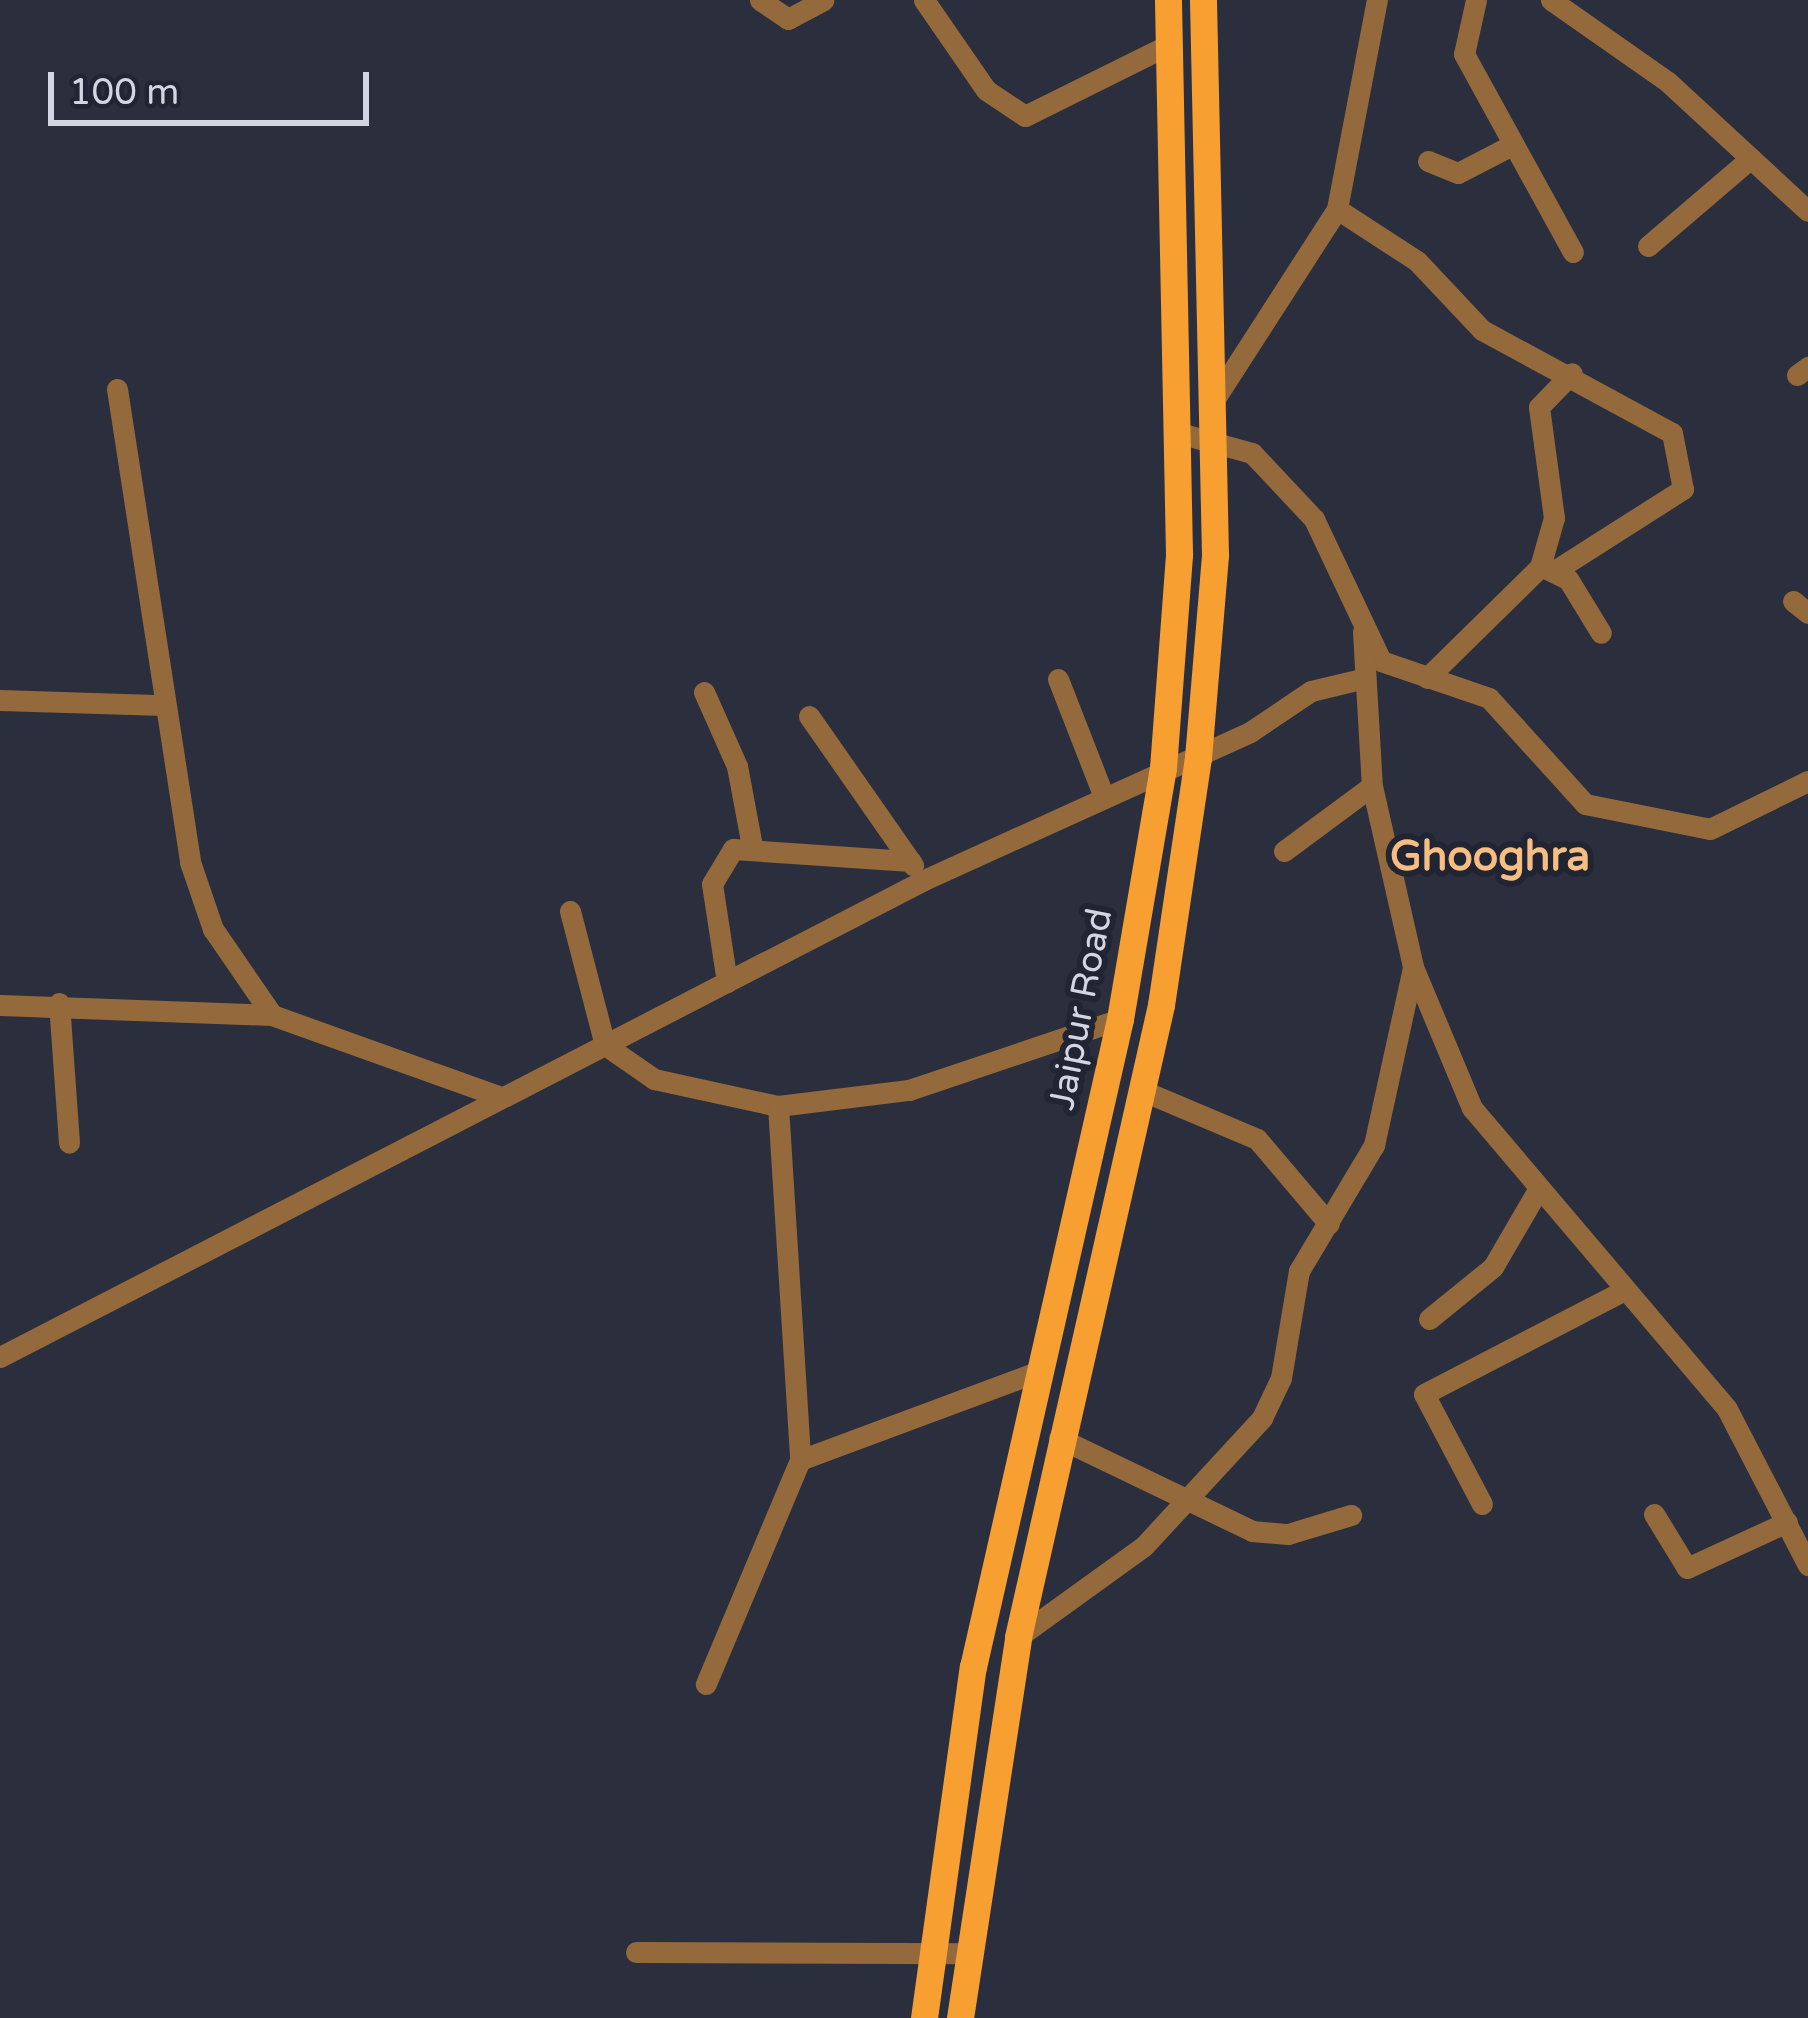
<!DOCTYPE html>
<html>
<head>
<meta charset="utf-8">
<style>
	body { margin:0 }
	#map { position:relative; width:1808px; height:2018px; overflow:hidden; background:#2b2f3d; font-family:"Varela Round",sans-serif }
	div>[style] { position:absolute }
	.minor>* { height:21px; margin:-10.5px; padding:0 10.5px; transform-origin:10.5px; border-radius:10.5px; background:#94693b }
	.major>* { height:27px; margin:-13.5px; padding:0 13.5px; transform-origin:13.5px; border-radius:13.5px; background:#f89f31 }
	span { translate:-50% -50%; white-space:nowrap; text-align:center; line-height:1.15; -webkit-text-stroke:12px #212533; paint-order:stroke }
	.street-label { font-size:36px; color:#d3d6e0 }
	.quarter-label { font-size:42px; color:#f7be83; font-weight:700 }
	.scale { position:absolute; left:48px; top:72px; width:321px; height:54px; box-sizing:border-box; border:6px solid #d3d6e0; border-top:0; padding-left:15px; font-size:36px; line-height:42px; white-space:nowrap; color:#d3d6e0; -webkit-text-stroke:9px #212533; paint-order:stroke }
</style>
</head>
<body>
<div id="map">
	<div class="minor">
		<div style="left:760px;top:0;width:34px;rotate:34deg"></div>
		<div style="left:788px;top:19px;width:40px;rotate:-28deg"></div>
		<div style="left:924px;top:0;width:109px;rotate:55.4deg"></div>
		<div style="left:986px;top:90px;width:47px;rotate:33.7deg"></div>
		<div style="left:1025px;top:116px;width:160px;rotate:-26.4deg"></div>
		<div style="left:1476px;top:0;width:55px;rotate:102.5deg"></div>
		<div style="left:1464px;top:54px;width:226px;rotate:61.2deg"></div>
		<div style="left:1551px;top:0;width:143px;rotate:35deg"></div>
		<div style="left:1668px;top:82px;width:190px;rotate:42.7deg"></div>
		<div style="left:1428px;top:161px;width:32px;rotate:22deg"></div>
		<div style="left:1458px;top:173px;width:59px;rotate:-27.4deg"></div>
		<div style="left:1337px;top:209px;width:95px;rotate:33deg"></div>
		<div style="left:1417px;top:261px;width:95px;rotate:46.7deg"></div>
		<div style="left:1482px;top:330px;width:216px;rotate:28.5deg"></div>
		<div style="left:1672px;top:433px;width:57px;rotate:78.9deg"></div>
		<div style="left:1683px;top:489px;width:151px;rotate:147.5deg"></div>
		<div style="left:1648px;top:246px;width:135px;rotate:-40.5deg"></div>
		<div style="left:1797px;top:375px;width:14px;rotate:-36deg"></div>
		<div style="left:117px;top:389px;width:479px;rotate:81.2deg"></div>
		<div style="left:190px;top:862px;width:71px;rotate:71.1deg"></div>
		<div style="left:213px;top:929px;width:104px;rotate:55.5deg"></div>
		<div style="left:1214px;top:400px;width:227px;rotate:-57.2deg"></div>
		<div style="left:1337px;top:209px;width:213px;rotate:-79.2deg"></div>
		<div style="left:1179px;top:433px;width:76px;rotate:15.3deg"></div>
		<div style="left:1252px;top:453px;width:91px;rotate:46.8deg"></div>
		<div style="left:1314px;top:519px;width:157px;rotate:64.7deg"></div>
		<div style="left:1381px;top:661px;width:114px;rotate:18.9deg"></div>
		<div style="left:1489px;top:698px;width:143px;rotate:47.8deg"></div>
		<div style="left:1585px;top:804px;width:127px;rotate:11.3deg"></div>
		<div style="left:1710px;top:829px;width:109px;rotate:-26.1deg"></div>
		<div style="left:1545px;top:568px;width:25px;rotate:26deg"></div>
		<div style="left:1568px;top:579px;width:63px;rotate:58.6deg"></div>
		<div style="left:1793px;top:601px;width:19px;rotate:39deg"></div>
		<div style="left:1363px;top:632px;width:154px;rotate:86.7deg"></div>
		<div style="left:1427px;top:678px;width:158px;rotate:-44.5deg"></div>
		<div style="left:1540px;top:567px;width:51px;rotate:-74.1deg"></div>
		<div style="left:1554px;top:518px;width:112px;rotate:-97.7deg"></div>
		<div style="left:1539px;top:407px;width:47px;rotate:-45.9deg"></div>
		<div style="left:1058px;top:679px;width:121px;rotate:68.7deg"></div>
		<div style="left:704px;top:692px;width:81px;rotate:66deg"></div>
		<div style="left:737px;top:766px;width:81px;rotate:79.4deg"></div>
		<div style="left:0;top:700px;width:163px;rotate:1.8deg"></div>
		<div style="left:809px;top:716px;width:182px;rotate:55.1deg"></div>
		<div style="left:1284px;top:851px;width:109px;rotate:-36.5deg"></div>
		<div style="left:1372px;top:786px;width:186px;rotate:77.2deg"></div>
		<div style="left:1413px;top:967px;width:153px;rotate:67.3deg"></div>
		<div style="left:1472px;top:1108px;width:394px;rotate:49.7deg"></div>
		<div style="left:1727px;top:1409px;width:176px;rotate:62.6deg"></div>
		<div style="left:570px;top:911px;width:138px;rotate:75.4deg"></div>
		<div style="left:605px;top:1045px;width:60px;rotate:34.8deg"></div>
		<div style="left:654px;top:1079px;width:127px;rotate:12.3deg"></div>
		<div style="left:778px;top:1106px;width:355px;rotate:86.4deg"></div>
		<div style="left:800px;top:1460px;width:243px;rotate:112.8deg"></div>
		<div style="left:727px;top:982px;width:99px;rotate:-98.7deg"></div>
		<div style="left:712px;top:884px;width:41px;rotate:-59deg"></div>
		<div style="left:733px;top:849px;width:178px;rotate:3.9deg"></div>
		<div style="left:59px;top:1003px;width:140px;rotate:85.9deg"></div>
		<div style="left:0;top:1005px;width:272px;rotate:2.1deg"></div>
		<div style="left:272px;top:1015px;width:240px;rotate:19.7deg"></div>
		<div style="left:1141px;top:1090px;width:126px;rotate:22.9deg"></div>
		<div style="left:1257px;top:1139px;width:111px;rotate:49.7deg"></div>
		<div style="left:778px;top:1106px;width:132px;rotate:-7deg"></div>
		<div style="left:909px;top:1090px;width:223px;rotate:-18.6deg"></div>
		<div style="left:1429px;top:1319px;width:82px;rotate:-39.1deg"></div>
		<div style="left:1493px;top:1267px;width:86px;rotate:-59.8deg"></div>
		<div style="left:0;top:1357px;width:1040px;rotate:-27.3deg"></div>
		<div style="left:924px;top:880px;width:358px;rotate:-24.4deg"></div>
		<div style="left:1250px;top:732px;width:73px;rotate:-33.9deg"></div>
		<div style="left:1311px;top:691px;width:51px;rotate:-13.5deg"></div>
		<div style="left:1059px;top:1438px;width:214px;rotate:25.7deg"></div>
		<div style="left:1252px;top:1531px;width:36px;rotate:5deg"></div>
		<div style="left:1288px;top:1534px;width:66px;rotate:-16.8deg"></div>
		<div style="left:800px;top:1460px;width:253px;rotate:-20.4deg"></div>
		<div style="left:1482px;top:1504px;width:124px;rotate:-117.8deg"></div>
		<div style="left:1424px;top:1394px;width:220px;rotate:-27.4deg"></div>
		<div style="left:1654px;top:1514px;width:63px;rotate:58.6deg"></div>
		<div style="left:1687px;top:1568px;width:110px;rotate:-24.7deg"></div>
		<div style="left:1018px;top:1637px;width:155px;rotate:-35.8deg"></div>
		<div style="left:1144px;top:1546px;width:174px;rotate:-47.3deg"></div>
		<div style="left:1262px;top:1418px;width:44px;rotate:-64.6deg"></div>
		<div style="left:1281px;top:1378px;width:109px;rotate:-80.5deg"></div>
		<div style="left:1299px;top:1271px;width:147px;rotate:-59.2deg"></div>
		<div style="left:1374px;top:1145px;width:181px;rotate:-77.6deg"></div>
		<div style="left:636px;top:1952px;width:332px;rotate:0.2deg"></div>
	</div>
	<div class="major">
		<div style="left:924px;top:2018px;width:354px;rotate:-82.1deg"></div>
		<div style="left:973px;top:1667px;width:664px;rotate:-77.22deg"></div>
		<div style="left:1120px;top:1019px;width:255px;rotate:-80.3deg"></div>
		<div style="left:1163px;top:768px;width:215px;rotate:-85.7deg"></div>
		<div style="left:1179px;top:554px;width:554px;rotate:-91.14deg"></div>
		<div style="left:960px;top:2018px;width:385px;rotate:-81.3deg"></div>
		<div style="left:1018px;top:1637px;width:648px;rotate:-77.25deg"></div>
		<div style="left:1161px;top:1005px;width:250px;rotate:-81.5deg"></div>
		<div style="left:1198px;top:758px;width:204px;rotate:-85.2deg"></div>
		<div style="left:1215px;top:555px;width:555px;rotate:-91.24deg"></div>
	</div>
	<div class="street-label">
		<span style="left:1081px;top:1009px;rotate:-79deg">Jaipur Road</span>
	</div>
	<div class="quarter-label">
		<span style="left:1490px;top:857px">Ghooghra</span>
	</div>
	<div class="scale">100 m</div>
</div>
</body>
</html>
